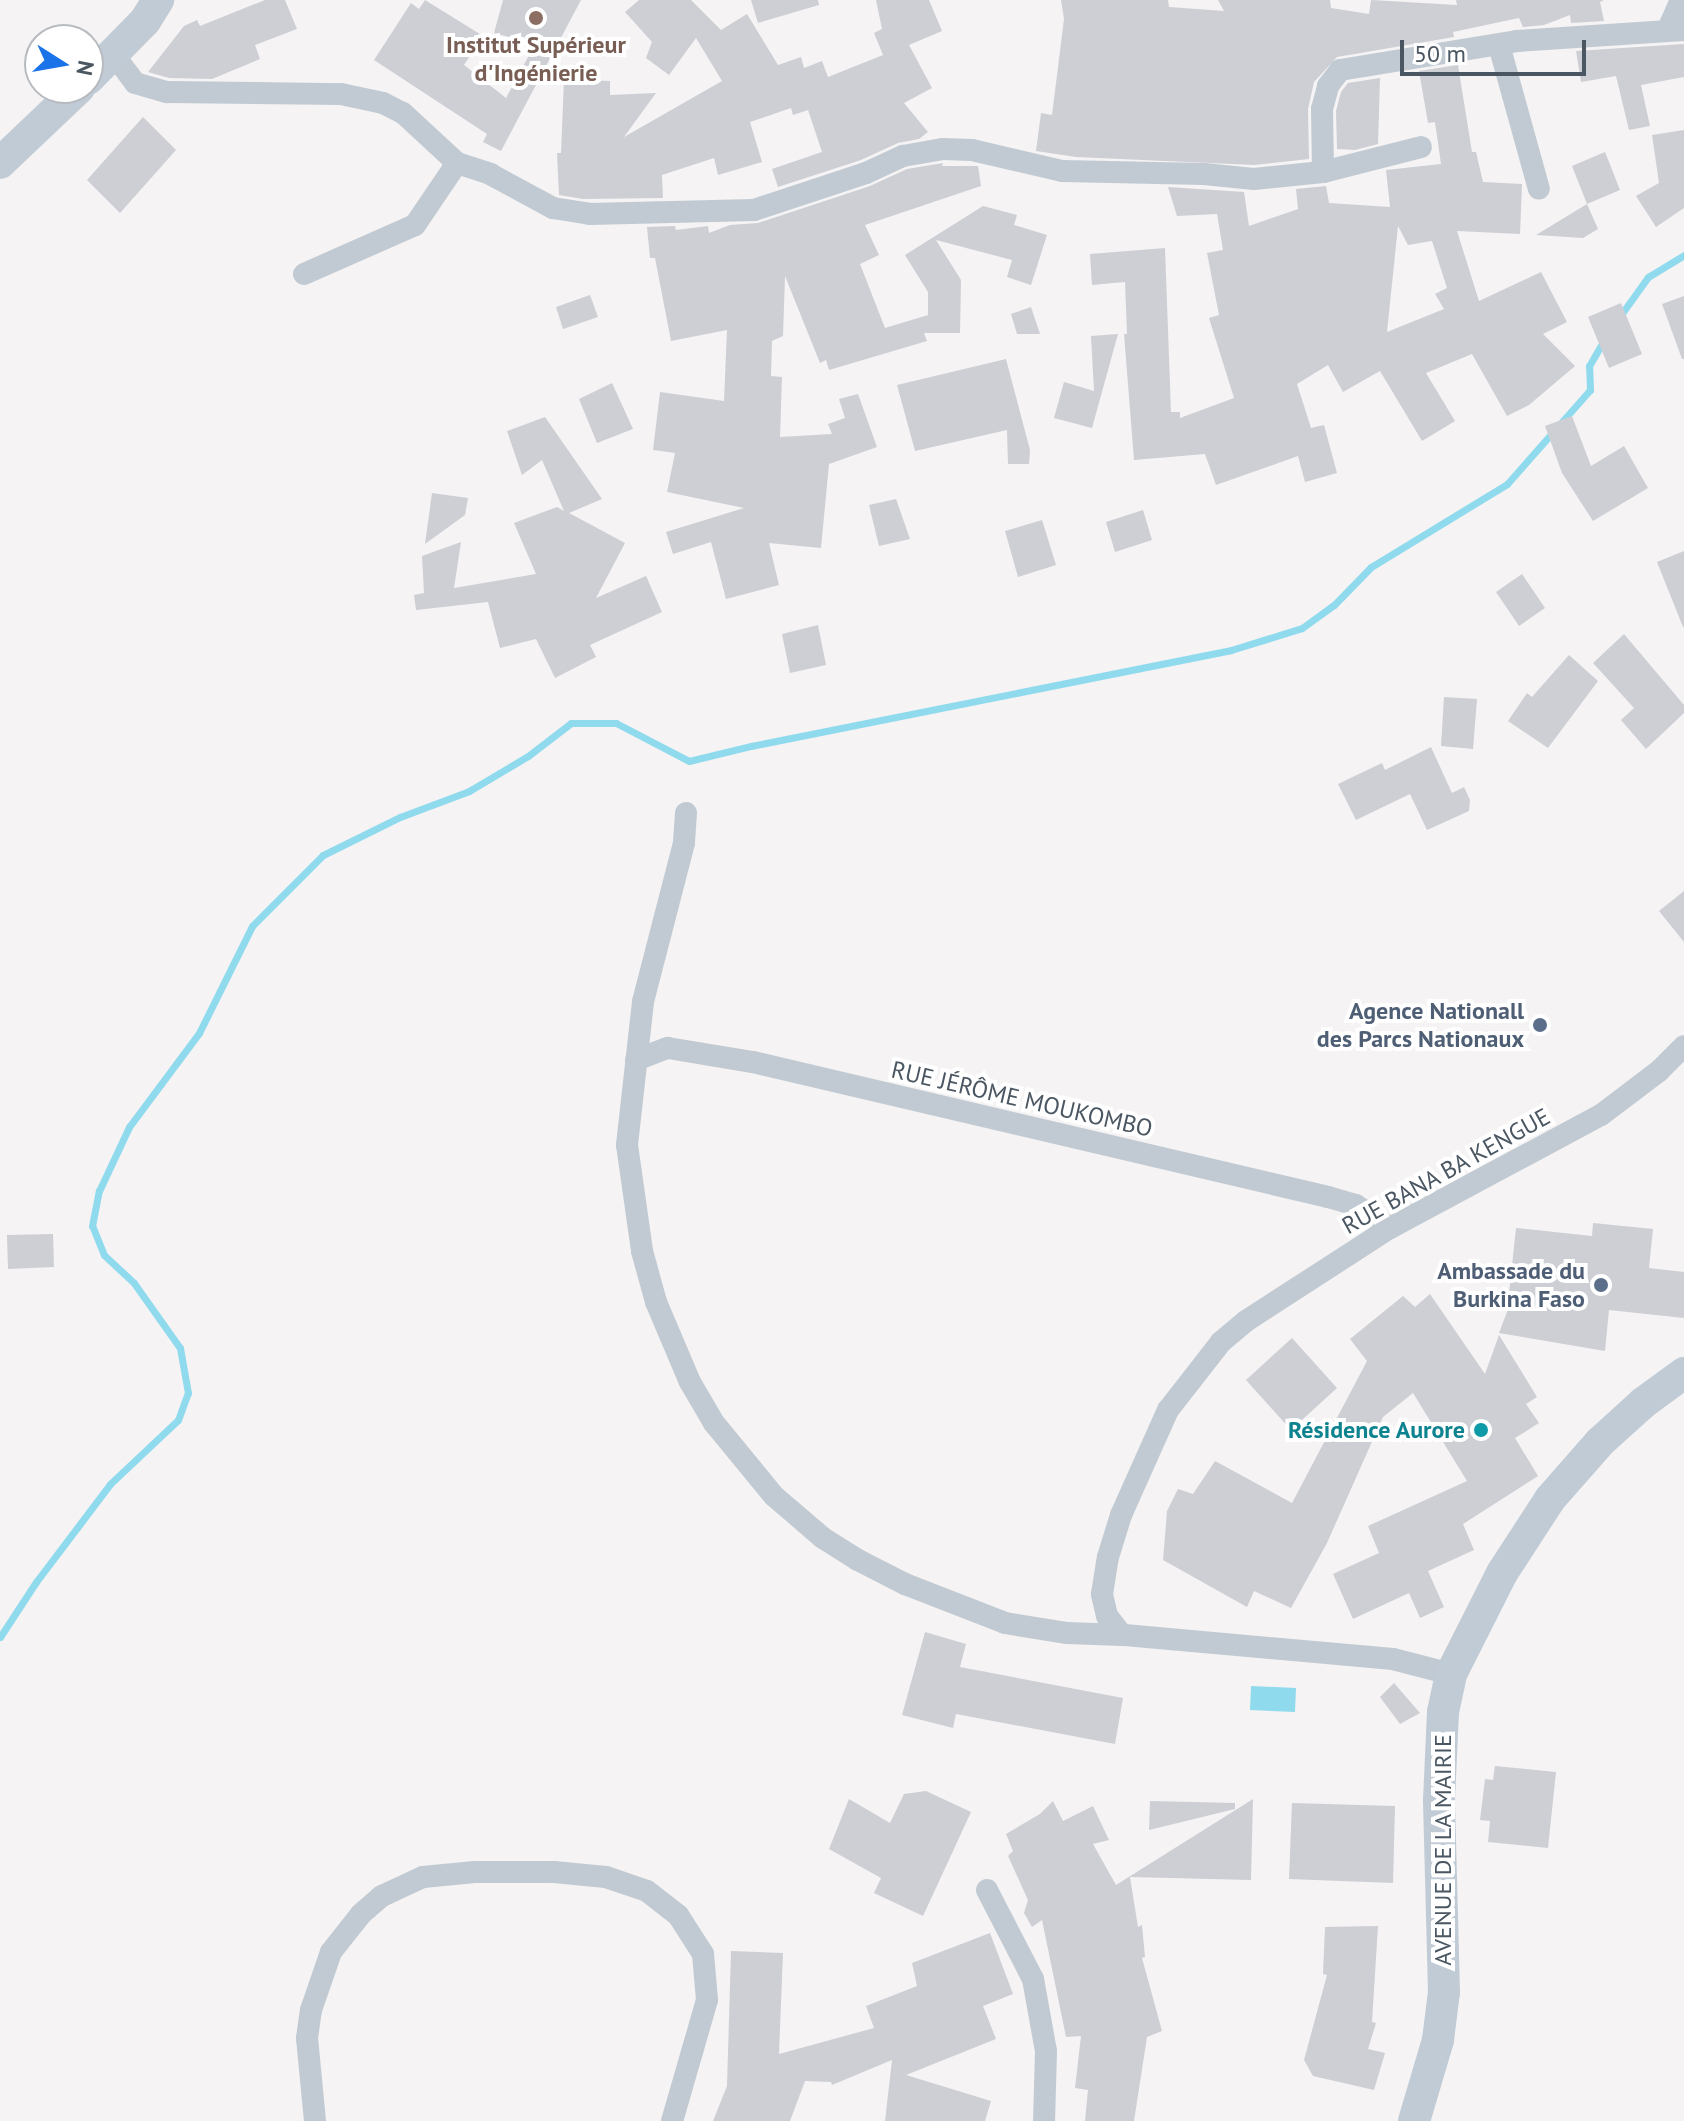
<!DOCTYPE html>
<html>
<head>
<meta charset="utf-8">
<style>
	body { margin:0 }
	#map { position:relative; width:1684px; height:2121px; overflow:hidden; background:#f5f3f3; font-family:"PT Sans",sans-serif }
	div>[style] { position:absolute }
	.water>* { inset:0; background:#90daee }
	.stream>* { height:7px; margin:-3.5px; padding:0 3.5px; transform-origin:3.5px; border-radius:3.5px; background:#90daee }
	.building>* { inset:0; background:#cdcfd5 }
	.minor>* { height:22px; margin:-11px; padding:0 11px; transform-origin:11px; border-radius:11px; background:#c1cad2 }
	.secondary>* { height:32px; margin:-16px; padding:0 16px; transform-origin:16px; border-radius:16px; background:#c1cbd6 }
	.dots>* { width:22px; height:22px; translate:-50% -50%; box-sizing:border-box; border:4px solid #fff; border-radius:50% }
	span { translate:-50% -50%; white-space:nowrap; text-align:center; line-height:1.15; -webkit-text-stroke:8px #fff; paint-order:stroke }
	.education-label { font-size:24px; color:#785e54; font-weight:700 }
	.service-label { font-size:24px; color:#4e5e75; font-weight:700 }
	.right { translate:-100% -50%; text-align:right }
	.street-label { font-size:24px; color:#4a5661 }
	.culture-label { font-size:24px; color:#0d838f; font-weight:700 }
	.north { position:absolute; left:24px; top:24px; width:80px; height:80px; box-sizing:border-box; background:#fff; border:2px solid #b7bbc0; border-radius:50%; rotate:101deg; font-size:22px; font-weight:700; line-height:32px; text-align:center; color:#4a5661 }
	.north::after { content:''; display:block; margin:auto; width:28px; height:36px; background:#1a73e8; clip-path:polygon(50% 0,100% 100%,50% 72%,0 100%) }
	.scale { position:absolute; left:1400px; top:40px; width:186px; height:36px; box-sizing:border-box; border:4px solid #4a5661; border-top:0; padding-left:10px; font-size:24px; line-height:28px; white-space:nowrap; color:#4a5661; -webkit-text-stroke:6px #fff; paint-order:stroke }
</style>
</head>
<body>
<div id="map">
	<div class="water">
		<div style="clip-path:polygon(1251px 1686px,1296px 1688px,1295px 1712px,1250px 1710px)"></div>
	</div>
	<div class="stream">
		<div style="left:1620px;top:316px;width:48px;rotate:-54.3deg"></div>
		<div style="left:1648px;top:277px;width:42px;rotate:-31.4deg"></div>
		<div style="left:0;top:1637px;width:66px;rotate:-56.8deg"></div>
		<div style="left:36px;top:1582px;width:123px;rotate:-52.9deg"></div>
		<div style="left:110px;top:1484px;width:93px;rotate:-43.3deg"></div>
		<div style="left:178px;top:1420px;width:29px;rotate:-70deg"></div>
		<div style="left:188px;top:1393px;width:46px;rotate:-100.1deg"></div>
		<div style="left:180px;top:1348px;width:80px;rotate:-125.3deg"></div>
		<div style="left:134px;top:1283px;width:41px;rotate:-137deg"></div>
		<div style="left:104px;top:1255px;width:31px;rotate:-112deg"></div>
		<div style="left:92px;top:1226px;width:36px;rotate:-79deg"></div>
		<div style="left:99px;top:1191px;width:71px;rotate:-64.9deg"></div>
		<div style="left:129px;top:1127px;width:117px;rotate:-53.3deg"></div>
		<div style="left:199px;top:1033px;width:119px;rotate:-63.6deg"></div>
		<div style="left:252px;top:926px;width:100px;rotate:-45deg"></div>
		<div style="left:323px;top:855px;width:86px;rotate:-26.3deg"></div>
		<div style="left:400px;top:817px;width:74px;rotate:-20.6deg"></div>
		<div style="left:469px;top:791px;width:69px;rotate:-30.7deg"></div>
		<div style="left:528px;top:756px;width:54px;rotate:-37.5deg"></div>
		<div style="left:571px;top:723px;width:45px"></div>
		<div style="left:616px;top:723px;width:82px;rotate:27.5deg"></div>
		<div style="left:689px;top:761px;width:64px;rotate:-13.6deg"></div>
		<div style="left:751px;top:746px;width:490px;rotate:-11.3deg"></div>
		<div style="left:1231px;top:650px;width:74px;rotate:-17.2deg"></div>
		<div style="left:1302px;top:628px;width:39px;rotate:-36deg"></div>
		<div style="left:1334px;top:605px;width:53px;rotate:-45.8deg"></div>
		<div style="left:1371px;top:567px;width:159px;rotate:-31.4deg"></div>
		<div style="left:1507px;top:484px;width:125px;rotate:-48.6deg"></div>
		<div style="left:1590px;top:390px;width:24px;rotate:-92deg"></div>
		<div style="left:1589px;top:366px;width:30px;rotate:-60deg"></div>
	</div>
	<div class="building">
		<div style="clip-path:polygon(265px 0,285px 0,297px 29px,255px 45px,260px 59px,212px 79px,169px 78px,148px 72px,184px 26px,197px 20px,200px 26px)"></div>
		<div style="clip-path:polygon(425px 0,483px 36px,464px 65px,506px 98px,535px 44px,494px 33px,503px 0,581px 0,501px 151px,483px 142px,487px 134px,374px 60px,411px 3px,419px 9px)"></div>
		<div style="clip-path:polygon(639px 0,691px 0,721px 30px,747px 14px,778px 65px,801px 57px,804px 68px,822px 61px,828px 77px,883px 55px,874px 33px,882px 29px,876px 0,929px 0,942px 31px,909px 45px,932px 88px,904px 103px,928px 132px,919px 139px,898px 143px,861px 160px,778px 187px,772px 169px,822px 152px,808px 110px,793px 115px,791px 108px,750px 122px,762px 162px,718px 175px,714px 158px,662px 175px,663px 198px,583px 199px,559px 195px,557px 153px,561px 153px,564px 79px,610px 81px,610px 95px,656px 93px,624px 137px,722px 81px,696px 38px,669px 75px,646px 58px,652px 42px,625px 12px)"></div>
		<div style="clip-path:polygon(751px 0,818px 0,819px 5px,758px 23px)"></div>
		<div style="clip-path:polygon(1061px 0,1168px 0,1169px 7px,1224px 11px,1218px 0,1330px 0,1331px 8px,1369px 14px,1371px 0,1457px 5px,1456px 0,1604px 0,1600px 2px,1604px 21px,1571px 23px,1570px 15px,1544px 25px,1523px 27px,1519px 18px,1453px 32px,1454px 37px,1337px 57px,1314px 82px,1308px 109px,1309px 159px,1254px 165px,1076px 157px,1036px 151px,1041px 113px,1052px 115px,1064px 19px)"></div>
		<div style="clip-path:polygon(1684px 44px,1684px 77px,1641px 85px,1650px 126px,1629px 130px,1616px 76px,1581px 82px,1576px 51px)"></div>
		<div style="clip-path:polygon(evenodd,1458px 65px,1472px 152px,1476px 152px,1483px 182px,1522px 184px,1520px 234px,1457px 231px,1479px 301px,1541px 272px,1567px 322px,1543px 334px,1575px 366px,1529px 405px,1507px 416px,1472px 354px,1426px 373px,1455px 421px,1422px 441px,1380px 371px,1343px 392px,1328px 365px,1297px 384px,1311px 428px,1324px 425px,1337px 473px,1305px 482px,1298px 456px,1216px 485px,1205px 454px,1134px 460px,1124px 334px,1127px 334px,1125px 282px,1092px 285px,1090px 254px,1165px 248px,1171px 412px,1180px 412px,1180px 418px,1234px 398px,1209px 318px,1219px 315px,1207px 253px,1223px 250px,1217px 214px,1177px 216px,1168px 187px,1244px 192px,1249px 226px,1298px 209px,1296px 189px,1326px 186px,1329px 203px,1390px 207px,1386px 170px,1441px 164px,1435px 122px,1428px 123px,1419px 71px,1458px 65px,1398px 226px,1408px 245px,1432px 241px,1447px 288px,1435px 294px,1444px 309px,1387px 332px,1398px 226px)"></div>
		<div style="clip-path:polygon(1380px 78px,1378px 144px,1355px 150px,1337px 149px,1336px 111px,1341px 92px,1348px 83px)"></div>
		<div style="clip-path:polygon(143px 117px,176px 150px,120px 213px,87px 180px)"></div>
		<div style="clip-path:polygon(1684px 130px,1684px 208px,1656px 227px,1636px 196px,1659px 183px,1652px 135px)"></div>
		<div style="clip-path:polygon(1605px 152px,1620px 190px,1587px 204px,1572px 166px)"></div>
		<div style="clip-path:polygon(943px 163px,942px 166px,978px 166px,981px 186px,865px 225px,879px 255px,860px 264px,885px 328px,928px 315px,928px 292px,905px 255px,983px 206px,1017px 215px,1014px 225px,1047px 235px,1031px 285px,1007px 277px,1012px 260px,936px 240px,961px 280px,960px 333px,924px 333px,927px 341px,829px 370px,826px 360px,820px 363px,785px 276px,783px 336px,772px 341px,771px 376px,782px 377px,780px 437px,832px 434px,828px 424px,845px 418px,839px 399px,858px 394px,877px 447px,829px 464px,821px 548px,769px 543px,779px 585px,726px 599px,711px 542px,673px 554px,666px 532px,744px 508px,667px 492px,675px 453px,653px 450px,660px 392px,724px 401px,727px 330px,671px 341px,655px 258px,650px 258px,647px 227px,675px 226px,676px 230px,708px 226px,709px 233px,730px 225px,758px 223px,870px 186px,907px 169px)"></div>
		<div style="clip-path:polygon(1587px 204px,1598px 229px,1583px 238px,1536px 235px)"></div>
		<div style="clip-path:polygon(590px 295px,598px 317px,563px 329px,556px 307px)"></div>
		<div style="clip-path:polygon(1684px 296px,1684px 359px,1682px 359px,1662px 304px)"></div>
		<div style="clip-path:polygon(1621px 303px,1642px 354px,1609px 368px,1588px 317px)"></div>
		<div style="clip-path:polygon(1031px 307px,1040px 334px,1017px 334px,1011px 314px)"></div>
		<div style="clip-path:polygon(1118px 334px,1092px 428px,1054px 418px,1064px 382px,1094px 391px,1091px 336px)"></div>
		<div style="clip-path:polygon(1006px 359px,1030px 450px,1029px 464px,1008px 464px,1007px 430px,915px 451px,897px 385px)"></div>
		<div style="clip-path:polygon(612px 383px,633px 429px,597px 443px,579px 399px)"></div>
		<div style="clip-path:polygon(1572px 416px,1591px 466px,1624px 446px,1648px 488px,1593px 521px,1562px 473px,1545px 426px)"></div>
		<div style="clip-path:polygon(545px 417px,602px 499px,569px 513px,625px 543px,596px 598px,646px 576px,662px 612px,590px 645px,596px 657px,555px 678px,536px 639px,500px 648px,488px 602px,416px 610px,414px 595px,424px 593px,422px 556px,461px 542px,454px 588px,536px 574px,514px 523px,557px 507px,564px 511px,542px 460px,522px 475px,507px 431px)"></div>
		<div style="clip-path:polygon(432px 493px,468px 498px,465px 515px,425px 544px)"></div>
		<div style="clip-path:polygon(896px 499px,910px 539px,879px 546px,869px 505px)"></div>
		<div style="clip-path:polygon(1143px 510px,1152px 540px,1115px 552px,1106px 522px)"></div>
		<div style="clip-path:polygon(1042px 520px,1056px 565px,1018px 577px,1005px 531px)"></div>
		<div style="clip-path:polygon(1684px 551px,1684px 627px,1683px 627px,1657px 562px)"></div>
		<div style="clip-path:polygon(1522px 574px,1545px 608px,1519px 626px,1496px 592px)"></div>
		<div style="clip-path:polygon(818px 625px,826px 665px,790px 673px,782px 634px)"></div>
		<div style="clip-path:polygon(1624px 634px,1684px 705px,1684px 713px,1646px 749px,1621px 720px,1634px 708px,1593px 663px)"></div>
		<div style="clip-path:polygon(1569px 655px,1598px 681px,1548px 748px,1508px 721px,1527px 693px,1532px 697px)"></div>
		<div style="clip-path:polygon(1444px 697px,1477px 699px,1473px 749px,1441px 746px)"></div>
		<div style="clip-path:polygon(1431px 747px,1452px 793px,1464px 787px,1470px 800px,1469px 811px,1427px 830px,1410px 794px,1356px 820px,1338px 784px,1382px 763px,1385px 770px)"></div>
		<div style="clip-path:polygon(1684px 891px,1684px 942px,1659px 911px)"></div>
		<div style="clip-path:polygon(1593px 1223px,1653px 1229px,1649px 1268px,1684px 1272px,1684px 1318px,1609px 1310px,1605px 1351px,1499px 1333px,1507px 1312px,1516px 1228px,1592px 1236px)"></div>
		<div style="clip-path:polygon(53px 1234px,54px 1267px,8px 1269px,7px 1235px)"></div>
		<div style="clip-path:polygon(1430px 1294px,1485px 1374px,1499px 1335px,1537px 1397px,1526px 1404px,1539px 1423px,1515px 1438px,1538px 1476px,1463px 1524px,1474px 1550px,1428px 1571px,1444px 1607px,1420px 1618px,1409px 1593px,1353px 1619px,1333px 1574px,1379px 1553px,1368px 1526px,1467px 1481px,1413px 1393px,1383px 1417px,1327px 1543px,1291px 1608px,1254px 1591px,1247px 1607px,1163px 1560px,1167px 1511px,1178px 1489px,1193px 1494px,1215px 1461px,1292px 1503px,1367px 1361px,1350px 1339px,1403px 1296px,1415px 1307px)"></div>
		<div style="clip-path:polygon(1292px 1338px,1337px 1388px,1291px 1430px,1246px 1380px)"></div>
		<div style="clip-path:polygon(925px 1632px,966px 1644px,960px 1667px,1123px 1698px,1115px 1744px,956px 1714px,953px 1728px,902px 1715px)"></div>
		<div style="clip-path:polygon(1394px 1683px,1420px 1713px,1400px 1724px,1380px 1697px)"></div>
		<div style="clip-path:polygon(1495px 1766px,1556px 1772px,1548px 1848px,1488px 1842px,1490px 1821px,1480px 1820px,1485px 1779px,1493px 1780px)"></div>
		<div style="clip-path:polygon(926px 1791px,971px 1812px,923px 1916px,874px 1893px,881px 1878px,829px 1849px,849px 1799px,890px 1823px,904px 1794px)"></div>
		<div style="clip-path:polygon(1253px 1799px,1251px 1880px,1130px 1877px,1138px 1927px,1142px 1925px,1145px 1957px,1142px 1958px,1162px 2031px,1147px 2037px,1134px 2121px,1085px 2121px,1088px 2090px,1075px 2088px,1081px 2036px,1066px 2037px,1042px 1920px,1032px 1927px,1024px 1913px,1028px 1900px,1008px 1856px,1013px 1851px,1006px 1834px,1040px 1814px,1053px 1801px,1063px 1821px,1093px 1806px,1109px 1840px,1093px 1844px,1116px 1885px)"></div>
		<div style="clip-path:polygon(1150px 1801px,1235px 1803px,1235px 1809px,1149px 1830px)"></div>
		<div style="clip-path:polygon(1292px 1803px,1395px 1806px,1393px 1883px,1289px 1879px)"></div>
		<div style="clip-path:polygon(1378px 1926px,1372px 2022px,1376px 2023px,1368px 2049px,1385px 2053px,1374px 2090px,1313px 2076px,1304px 2060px,1327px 1975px,1323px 1974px,1325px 1927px)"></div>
		<div style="clip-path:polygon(990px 1933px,1013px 1994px,983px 2006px,996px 2039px,906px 2075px,991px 2101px,985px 2121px,885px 2121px,892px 2060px,832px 2085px,831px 2082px,805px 2081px,790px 2121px,713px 2121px,727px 2086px,731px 1951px,783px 1953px,779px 2054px,874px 2028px,866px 2006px,917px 1986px,912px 1963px)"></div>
	</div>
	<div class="minor">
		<div style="left:1668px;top:29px;width:32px;rotate:-66deg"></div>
		<div style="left:1499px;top:45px;width:149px;rotate:74.5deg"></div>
		<div style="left:114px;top:55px;width:35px;rotate:53deg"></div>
		<div style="left:135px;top:83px;width:33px;rotate:16deg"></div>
		<div style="left:167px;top:92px;width:174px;rotate:0.7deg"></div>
		<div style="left:341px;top:94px;width:43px;rotate:12.1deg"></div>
		<div style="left:383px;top:103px;width:22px;rotate:27deg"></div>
		<div style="left:403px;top:113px;width:74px;rotate:42.8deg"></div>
		<div style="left:457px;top:163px;width:35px;rotate:18deg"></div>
		<div style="left:490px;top:174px;width:72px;rotate:28.4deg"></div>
		<div style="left:553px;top:208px;width:36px;rotate:9deg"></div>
		<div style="left:589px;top:214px;width:165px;rotate:-1.4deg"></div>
		<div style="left:754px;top:210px;width:118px;rotate:-18.3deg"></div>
		<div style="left:866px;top:173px;width:41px;rotate:-24.7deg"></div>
		<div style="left:903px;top:156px;width:41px;rotate:-9.9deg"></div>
		<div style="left:943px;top:149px;width:29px;rotate:2deg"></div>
		<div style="left:972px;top:150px;width:92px;rotate:13.1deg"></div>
		<div style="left:1062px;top:171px;width:142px;rotate:1.2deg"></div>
		<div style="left:1204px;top:174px;width:50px;rotate:5.7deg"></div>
		<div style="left:1254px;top:179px;width:69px;rotate:-5.8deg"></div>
		<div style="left:1323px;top:172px;width:63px;rotate:-90.9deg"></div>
		<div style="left:1322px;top:109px;width:24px;rotate:-75deg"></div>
		<div style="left:1328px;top:86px;width:20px;rotate:-53deg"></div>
		<div style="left:1340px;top:70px;width:179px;rotate:-9.3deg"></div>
		<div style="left:1517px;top:41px;width:167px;rotate:-3.8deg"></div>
		<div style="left:1323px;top:172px;width:101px;rotate:-14.3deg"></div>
		<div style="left:304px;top:274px;width:121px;rotate:-23.8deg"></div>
		<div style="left:415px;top:225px;width:75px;rotate:-55.9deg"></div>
		<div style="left:686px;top:813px;width:30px;rotate:94deg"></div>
		<div style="left:684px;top:843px;width:164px;rotate:104.5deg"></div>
		<div style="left:643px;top:1002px;width:144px;rotate:96.4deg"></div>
		<div style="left:627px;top:1145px;width:107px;rotate:81.9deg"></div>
		<div style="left:642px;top:1251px;width:53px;rotate:74.6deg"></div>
		<div style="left:656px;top:1302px;width:87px;rotate:67deg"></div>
		<div style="left:690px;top:1382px;width:48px;rotate:59.7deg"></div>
		<div style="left:714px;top:1423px;width:94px;rotate:50.6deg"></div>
		<div style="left:774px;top:1496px;width:65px;rotate:40.6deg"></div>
		<div style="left:823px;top:1538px;width:41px;rotate:32.2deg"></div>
		<div style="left:858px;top:1560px;width:53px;rotate:27.1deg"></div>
		<div style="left:905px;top:1584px;width:107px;rotate:21.3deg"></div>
		<div style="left:1005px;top:1623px;width:63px;rotate:9.2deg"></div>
		<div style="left:1067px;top:1633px;width:55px;rotate:2.1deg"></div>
		<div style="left:636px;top:1060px;width:34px;rotate:-21deg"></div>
		<div style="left:668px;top:1048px;width:86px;rotate:9.4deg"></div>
		<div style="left:753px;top:1062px;width:591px;rotate:13.21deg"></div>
		<div style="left:1328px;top:1197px;width:29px;rotate:16deg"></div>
		<div style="left:1356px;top:1205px;width:41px;rotate:34.1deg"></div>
		<div style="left:1451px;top:1674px;width:60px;rotate:-165.5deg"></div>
		<div style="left:1393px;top:1659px;width:272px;rotate:-174.9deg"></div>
		<div style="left:1122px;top:1635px;width:24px;rotate:-128deg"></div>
		<div style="left:1107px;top:1616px;width:23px;rotate:-103deg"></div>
		<div style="left:1102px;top:1594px;width:37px;rotate:-81deg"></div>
		<div style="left:1108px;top:1557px;width:44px;rotate:-72.8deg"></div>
		<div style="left:1121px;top:1515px;width:115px;rotate:-65.9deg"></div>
		<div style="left:1168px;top:1410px;width:86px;rotate:-52.1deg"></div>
		<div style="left:1221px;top:1342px;width:33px;rotate:-40deg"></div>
		<div style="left:1246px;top:1321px;width:171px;rotate:-32.9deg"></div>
		<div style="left:1390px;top:1228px;width:239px;rotate:-28.2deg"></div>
		<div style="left:1601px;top:1115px;width:73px;rotate:-37.2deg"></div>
		<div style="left:1659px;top:1071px;width:35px;rotate:-45deg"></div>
		<div style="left:987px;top:1890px;width:100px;rotate:62.7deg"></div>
		<div style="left:1033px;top:1979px;width:73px;rotate:79.8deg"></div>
		<div style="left:1046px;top:2051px;width:70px;rotate:91.6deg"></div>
		<div style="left:315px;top:2121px;width:83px;rotate:-95.5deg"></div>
		<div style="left:307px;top:2038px;width:28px;rotate:-82deg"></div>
		<div style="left:311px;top:2010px;width:61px;rotate:-71deg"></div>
		<div style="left:331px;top:1952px;width:48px;rotate:-51.7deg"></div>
		<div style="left:361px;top:1914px;width:28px;rotate:-41deg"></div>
		<div style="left:382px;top:1896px;width:45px;rotate:-24.9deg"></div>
		<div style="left:423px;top:1877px;width:52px;rotate:-5.5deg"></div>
		<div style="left:475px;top:1872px;width:79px"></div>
		<div style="left:554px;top:1872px;width:52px;rotate:5.5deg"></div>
		<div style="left:606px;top:1877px;width:43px;rotate:18.9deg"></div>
		<div style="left:647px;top:1891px;width:39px;rotate:38deg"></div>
		<div style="left:678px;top:1915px;width:46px;rotate:57.3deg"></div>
		<div style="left:703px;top:1954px;width:46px;rotate:85deg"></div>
		<div style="left:707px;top:2000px;width:126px;rotate:106.1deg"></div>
	</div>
	<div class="secondary">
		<div style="left:88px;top:79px;width:81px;rotate:-45.5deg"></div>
		<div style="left:145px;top:21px;width:25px;rotate:-58deg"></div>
		<div style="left:0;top:163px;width:109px;rotate:-43.5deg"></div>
		<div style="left:1414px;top:2121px;width:84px;rotate:-73.5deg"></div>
		<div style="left:1438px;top:2040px;width:48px;rotate:-82.9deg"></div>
		<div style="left:1444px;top:1992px;width:192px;rotate:-91.5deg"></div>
		<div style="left:1439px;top:1800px;width:88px;rotate:-87.4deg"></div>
		<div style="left:1443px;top:1712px;width:39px;rotate:-78deg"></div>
		<div style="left:1451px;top:1674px;width:113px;rotate:-63.2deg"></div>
		<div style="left:1502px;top:1573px;width:88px;rotate:-57deg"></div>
		<div style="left:1550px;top:1499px;width:76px;rotate:-48.7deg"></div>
		<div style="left:1600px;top:1442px;width:58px;rotate:-42.2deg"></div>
		<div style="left:1643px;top:1403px;width:51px;rotate:-36.2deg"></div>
	</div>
	<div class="dots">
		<div style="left:536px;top:18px;background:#8d6e63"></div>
		<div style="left:1540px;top:1025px;background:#5c6f8a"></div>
		<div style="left:1601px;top:1285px;background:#5c6f8a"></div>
		<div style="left:1481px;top:1430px;background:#0f9aa8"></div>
	</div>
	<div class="education-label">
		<span style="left:536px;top:59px">Institut Supérieur<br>d'Ingénierie</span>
	</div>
	<div class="service-label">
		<span class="right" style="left:1524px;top:1025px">Agence Nationall<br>des Parcs Nationaux</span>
		<span class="right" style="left:1585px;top:1285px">Ambassade du<br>Burkina Faso</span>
	</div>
	<div class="street-label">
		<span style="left:1022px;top:1099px;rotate:13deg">RUE JÉRÔME MOUKOMBO</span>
		<span style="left:1446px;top:1171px;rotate:-29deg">RUE BANA BA KENGUE</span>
		<span style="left:1443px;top:1850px;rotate:-90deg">AVENUE DE LA MAIRIE</span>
	</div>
	<div class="culture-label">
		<span class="right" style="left:1465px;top:1430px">Résidence Aurore</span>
	</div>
	<div class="north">N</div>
	<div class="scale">50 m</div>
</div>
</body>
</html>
